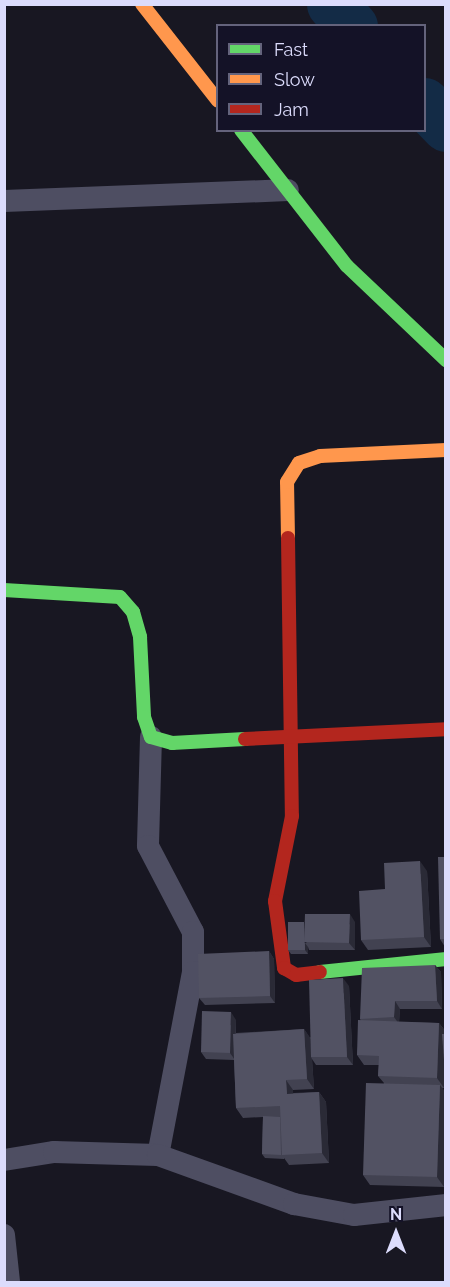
<!DOCTYPE html>
<html>
<head>
<meta charset="utf-8">
<style>
	body { margin:0 }
	#map { position:relative; width:450px; height:1287px; overflow:hidden; background:#181722; font-family:Raleway,sans-serif }
	div>[style] { position:absolute }
	.river>* { height:51px; margin:-25.5px; padding:0 25.5px; transform-origin:25.5px; border-radius:25.5px; background:#132b46 }
	.street>* { height:22px; margin:-11px; padding:0 11px; transform-origin:11px; border-radius:11px; background:#4e4e62 }
	.fast>* { height:14px; margin:-7px; padding:0 7px; transform-origin:7px; border-radius:7px; background:#63d668 }
	.slow>* { height:14px; margin:-7px; padding:0 7px; transform-origin:7px; border-radius:7px; background:#ff974d }
	.jam>* { height:14px; margin:-7px; padding:0 7px; transform-origin:7px; border-radius:7px; background:#b3261e }
	.wall>* { inset:0; background:#424251 }
	.shaded-wall>* { inset:0; background:#2a2a36 }
	.building>* { inset:0; background:#525263 }
	span { translate:-50% -50%; white-space:nowrap; text-align:center; line-height:1.15; -webkit-text-stroke:5px #141227; paint-order:stroke }
	.frame { position:absolute; inset:0; border:6px solid #dcdcfc; pointer-events:none }
	.legend { position:absolute; left:216px; top:24px; width:210px; height:108px; box-sizing:border-box; background:#141227; border:2px solid #64637c; margin:0; padding:8px 10px; list-style:none; font-size:18px; color:#dcdcfc }
	.legend li { display:flex; align-items:center; gap:12px; height:30px }
	.legend b { width:30px; border:2px solid #64637c }
	.north { position:absolute; left:366px; top:1203px; width:60px; height:60px; -webkit-text-stroke:4px #141227; paint-order:stroke; rotate:0deg; font-size:16px; font-weight:700; line-height:24px; text-align:center; color:#dcdcfc }
	.north::after { content:''; display:block; margin:auto; width:21px; height:27px; background:#dcdcfc; clip-path:polygon(50% 0,100% 100%,50% 72%,0 100%) }
</style>
</head>
<body>
<div id="map">
	<div class="river">
		<div style="left:332px;top:4px;width:30px;rotate:48deg"></div>
		<div style="left:424px;top:103px;width:32px;rotate:46deg"></div>
	</div>
	<div class="street">
		<div style="left:4px;top:201px;width:284px;rotate:-2.2deg"></div>
		<div style="left:151px;top:737px;width:109px;rotate:91.6deg"></div>
		<div style="left:148px;top:846px;width:97px;rotate:62.4deg"></div>
		<div style="left:193px;top:932px;width:40px;rotate:90deg"></div>
		<div style="left:193px;top:972px;width:186px;rotate:100.8deg"></div>
		<div style="left:4px;top:1160px;width:51px;rotate:-9.1deg"></div>
		<div style="left:54px;top:1152px;width:104px;rotate:1.7deg"></div>
		<div style="left:158px;top:1155px;width:145px;rotate:19.8deg"></div>
		<div style="left:294px;top:1204px;width:61px;rotate:10.4deg"></div>
		<div style="left:354px;top:1215px;width:93px;rotate:-6.2deg"></div>
		<div style="left:4px;top:1235px;width:47px;rotate:83.9deg"></div>
	</div>
	<div class="fast">
		<div style="left:241px;top:130px;width:172px;rotate:52.1deg"></div>
		<div style="left:347px;top:266px;width:137px;rotate:43.5deg"></div>
		<div style="left:4px;top:590px;width:116px;rotate:3.5deg"></div>
		<div style="left:120px;top:597px;width:20px;rotate:49deg"></div>
		<div style="left:133px;top:612px;width:26px;rotate:74deg"></div>
		<div style="left:140px;top:637px;width:80px;rotate:87.1deg"></div>
		<div style="left:144px;top:717px;width:21px;rotate:71deg"></div>
		<div style="left:151px;top:737px;width:22px;rotate:16deg"></div>
		<div style="left:172px;top:743px;width:73px;rotate:-3.1deg"></div>
		<div style="left:320px;top:972px;width:127px;rotate:-5.9deg"></div>
	</div>
	<div class="slow">
		<div style="left:142px;top:4px;width:123px;rotate:51.9deg"></div>
		<div style="left:288px;top:538px;width:56px;rotate:-91deg"></div>
		<div style="left:287px;top:482px;width:22px;rotate:-58deg"></div>
		<div style="left:299px;top:463px;width:22px;rotate:-18deg"></div>
		<div style="left:320px;top:456px;width:126px;rotate:-2.7deg"></div>
	</div>
	<div class="jam">
		<div style="left:288px;top:538px;width:278px;rotate:89.2deg"></div>
		<div style="left:292px;top:816px;width:87px;rotate:101.3deg"></div>
		<div style="left:275px;top:901px;width:68px;rotate:82.3deg"></div>
		<div style="left:284px;top:968px;width:14px;rotate:30deg"></div>
		<div style="left:296px;top:975px;width:24px;rotate:-7deg"></div>
		<div style="left:245px;top:739px;width:201px;rotate:-2.8deg"></div>
	</div>
	<div class="wall">
		<div style="clip-path:polygon(446px 857px,445px 947px,440px 939px)"></div>
		<div style="clip-path:polygon(427px 871px,431px 947px,368px 950px,361px 940px,385px 889px)"></div>
		<div style="clip-path:polygon(355px 922px,355px 950px,309px 950px,308px 947px,308px 954px,291px 954px,288px 950px)"></div>
		<div style="clip-path:polygon(269px 951px,274px 959px,275px 1003px,205px 1005px,199px 998px)"></div>
		<div style="clip-path:polygon(435px 965px,441px 972px,442px 1009px,400px 1009px,399px 1022px,439px 1023px,446px 1032px,446px 1086px,445px 1072px,444px 1088px,442px 1088px,446px 1093px,446px 1136px,444px 1187px,370px 1185px,363px 1175px,384px 1083px,378px 1076px,379px 1065px,364px 1065px,357px 1055px,361px 1021px,360px 1019px)"></div>
		<div style="clip-path:polygon(349px 986px,353px 1065px,316px 1065px,312px 1059px,314px 1089px,293px 1090px,293px 1093px,319px 1092px,326px 1102px,329px 1163px,289px 1165px,284px 1158px,284px 1159px,265px 1158px,262px 1154px,263px 1117px,243px 1118px,236px 1108px,234px 1060px,206px 1059px,201px 1052px,236px 1020px,236px 1033px,304px 1029px,310px 1038px)"></div>
	</div>
	<div class="shaded-wall">
		<div style="clip-path:polygon(420px 861px,427px 871px,431px 947px,424px 937px)"></div>
		<div style="clip-path:polygon(350px 914px,355px 922px,355px 950px,349px 943px)"></div>
		<div style="clip-path:polygon(305px 943px,308px 947px,308px 954px,305px 950px)"></div>
		<div style="clip-path:polygon(269px 951px,274px 959px,275px 1003px,270px 996px)"></div>
		<div style="clip-path:polygon(435px 965px,441px 972px,442px 1009px,437px 1001px)"></div>
		<div style="clip-path:polygon(343px 978px,349px 986px,353px 1065px,347px 1057px)"></div>
		<div style="clip-path:polygon(395px 1001px,400px 1009px,399px 1024px,394px 1017px)"></div>
		<div style="clip-path:polygon(231px 1012px,236px 1020px,235px 1060px,230px 1053px)"></div>
		<div style="clip-path:polygon(439px 1023px,446px 1032px,444px 1088px,437px 1078px)"></div>
		<div style="clip-path:polygon(304px 1029px,311px 1039px,311px 1057px,312px 1059px,314px 1089px,307px 1079px)"></div>
		<div style="clip-path:polygon(286px 1080px,293px 1090px,294px 1104px,287px 1094px)"></div>
		<div style="clip-path:polygon(440px 1085px,446px 1093px,446px 1136px,444px 1187px,437px 1177px)"></div>
		<div style="clip-path:polygon(319px 1092px,326px 1102px,329px 1163px,322px 1153px)"></div>
	</div>
	<div class="building">
		<div style="clip-path:polygon(438px 857px,446px 857px,446px 939px,440px 939px)"></div>
		<div style="clip-path:polygon(420px 861px,424px 937px,361px 940px,359px 891px,385px 889px,384px 863px)"></div>
		<div style="clip-path:polygon(305px 914px,350px 914px,349px 943px,304px 942px)"></div>
		<div style="clip-path:polygon(288px 922px,304px 922px,305px 950px,288px 950px)"></div>
		<div style="clip-path:polygon(269px 951px,270px 996px,199px 998px,198px 954px)"></div>
		<div style="clip-path:polygon(435px 965px,437px 1001px,395px 1001px,394px 1017px,360px 1019px,362px 968px)"></div>
		<div style="clip-path:polygon(343px 978px,347px 1057px,311px 1057px,309px 980px)"></div>
		<div style="clip-path:polygon(202px 1011px,231px 1012px,230px 1053px,201px 1052px)"></div>
		<div style="clip-path:polygon(358px 1020px,439px 1023px,437px 1078px,378px 1076px,379px 1056px,357px 1055px)"></div>
		<div style="clip-path:polygon(304px 1029px,307px 1079px,286px 1080px,287px 1094px,319px 1092px,322px 1153px,282px 1155px,280px 1106px,236px 1108px,233px 1034px)"></div>
		<div style="clip-path:polygon(442px 1034px,446px 1034px,446px 1086px)"></div>
		<div style="clip-path:polygon(366px 1083px,440px 1085px,437px 1177px,363px 1175px)"></div>
		<div style="clip-path:polygon(263px 1116px,280px 1117px,281px 1155px,262px 1154px)"></div>
	</div>
	<div class="frame"></div>
	<ul class="legend">
	<li><b style="height:8px;background:#63d668"></b>Fast</li>
	<li><b style="height:8px;background:#ff974d"></b>Slow</li>
	<li><b style="height:8px;background:#b3261e"></b>Jam</li>
	</ul>
	<div class="north">N</div>
</div>
</body>
</html>
